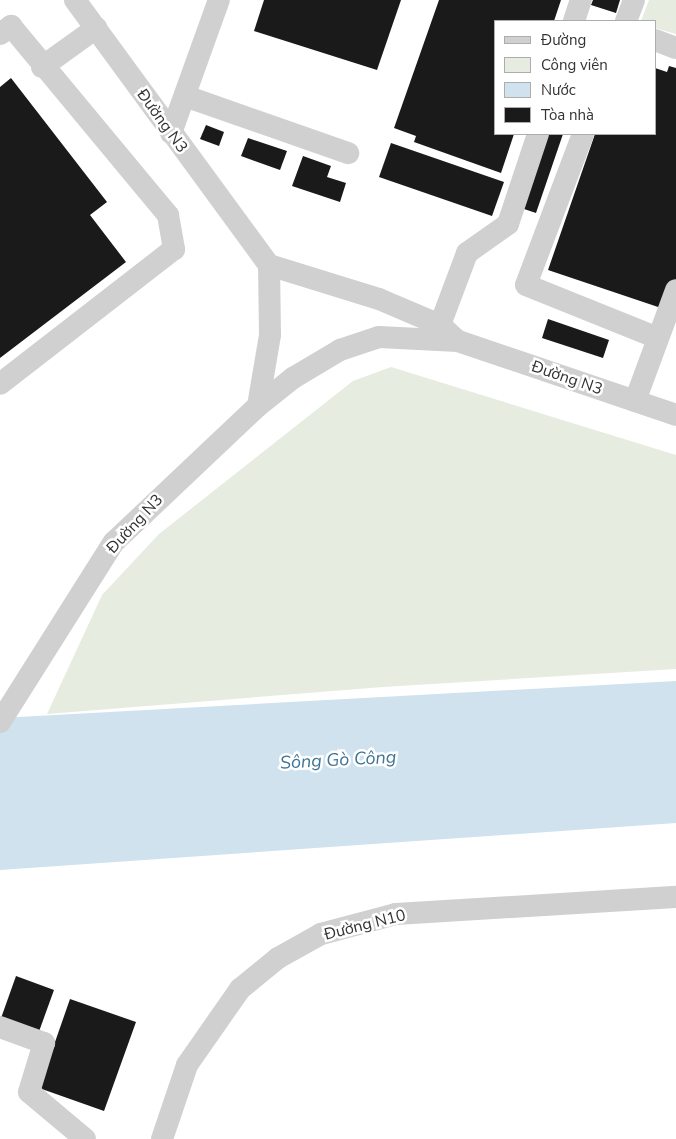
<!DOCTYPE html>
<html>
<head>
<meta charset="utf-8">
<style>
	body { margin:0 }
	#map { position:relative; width:676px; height:1139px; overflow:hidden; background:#fff; font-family:"Nunito Sans",sans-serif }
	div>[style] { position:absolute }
	.green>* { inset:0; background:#e6ecdf }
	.water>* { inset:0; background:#cfe2ee }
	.building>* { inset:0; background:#1a1a1a }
	.minor>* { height:22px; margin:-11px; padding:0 11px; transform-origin:11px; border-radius:11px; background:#d0d0d0 }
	span { translate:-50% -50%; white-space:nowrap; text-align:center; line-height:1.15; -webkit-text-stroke:5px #fff; paint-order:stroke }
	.street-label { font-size:16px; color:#333 }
	.water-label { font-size:18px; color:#3f7597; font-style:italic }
	.legend { position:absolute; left:494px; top:20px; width:162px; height:115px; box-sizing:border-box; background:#fff; border:1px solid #adadad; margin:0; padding:6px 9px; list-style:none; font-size:15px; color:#333 }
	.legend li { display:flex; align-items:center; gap:10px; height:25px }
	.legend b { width:25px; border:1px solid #adadad }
</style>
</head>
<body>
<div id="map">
	<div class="green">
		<div style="clip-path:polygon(649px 0,676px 0,676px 34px,655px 28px,655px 21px,641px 21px)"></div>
		<div style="clip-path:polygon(391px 367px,676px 455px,676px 669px,383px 687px,47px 714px,102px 595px,159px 534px,353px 381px)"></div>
	</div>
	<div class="water">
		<div style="clip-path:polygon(676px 681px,676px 823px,0 870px,0 718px)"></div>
	</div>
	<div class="building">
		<div style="clip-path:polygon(264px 0,401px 0,377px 70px,254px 31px)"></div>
		<div style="clip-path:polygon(439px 0,561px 0,554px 21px,495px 21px,495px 134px,514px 134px,501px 173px,414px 142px,416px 136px,394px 128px)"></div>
		<div style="clip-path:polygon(593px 0,620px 0,616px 13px,591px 5px)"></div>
		<div style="clip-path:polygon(669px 66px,676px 68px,676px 282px,667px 310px,548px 270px,595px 134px,655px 134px,655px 68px,667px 72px)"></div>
		<div style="clip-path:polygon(11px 78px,107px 202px,90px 215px,126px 262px,0 358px,0 87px)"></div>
		<div style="clip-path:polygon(206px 125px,224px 132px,219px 146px,200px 139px)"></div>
		<div style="clip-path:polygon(540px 134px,563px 134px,536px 213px,515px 206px)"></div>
		<div style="clip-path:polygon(248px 138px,287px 151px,280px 170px,241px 156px)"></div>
		<div style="clip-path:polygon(391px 143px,504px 182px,492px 216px,379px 177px)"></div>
		<div style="clip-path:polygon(303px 156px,331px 166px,327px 177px,346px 183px,340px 202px,292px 186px)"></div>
		<div style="clip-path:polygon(548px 319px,609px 340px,603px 358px,542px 338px)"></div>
		<div style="clip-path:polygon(16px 976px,54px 990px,37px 1037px,0 1021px)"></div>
		<div style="clip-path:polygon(70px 999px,136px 1022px,104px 1111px,39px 1088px)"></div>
	</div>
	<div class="minor">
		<div style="left:75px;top:0;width:328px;rotate:53.8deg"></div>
		<div style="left:269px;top:265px;width:115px;rotate:17.2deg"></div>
		<div style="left:379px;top:299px;width:66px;rotate:23.1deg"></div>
		<div style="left:440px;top:325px;width:24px;rotate:42deg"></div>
		<div style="left:574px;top:21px;width:22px;rotate:-72deg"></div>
		<div style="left:626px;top:21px;width:22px;rotate:-69deg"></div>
		<div style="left:0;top:34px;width:14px;rotate:-36deg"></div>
		<div style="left:11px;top:26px;width:246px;rotate:50.3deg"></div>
		<div style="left:168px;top:215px;width:35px;rotate:80deg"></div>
		<div style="left:174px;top:249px;width:220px;rotate:142.2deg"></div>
		<div style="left:655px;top:40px;width:22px;rotate:21deg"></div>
		<div style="left:42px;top:67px;width:67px;rotate:-35.8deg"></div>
		<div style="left:185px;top:96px;width:173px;rotate:19.3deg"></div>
		<div style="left:171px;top:133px;width:141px;rotate:-70.2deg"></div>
		<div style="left:583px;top:134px;width:161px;rotate:110.7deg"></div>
		<div style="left:526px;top:285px;width:142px;rotate:21.9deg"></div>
		<div style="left:440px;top:325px;width:77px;rotate:-69.4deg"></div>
		<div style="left:467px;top:253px;width:50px;rotate:-35.3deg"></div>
		<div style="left:508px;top:224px;width:95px;rotate:-71.6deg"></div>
		<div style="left:635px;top:401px;width:118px;rotate:-69.7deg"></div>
		<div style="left:258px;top:406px;width:72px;rotate:-80.4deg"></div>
		<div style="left:270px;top:335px;width:70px;rotate:-90.8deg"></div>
		<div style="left:0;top:722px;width:213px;rotate:-57.7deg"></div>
		<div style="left:114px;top:542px;width:198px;rotate:-43.4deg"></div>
		<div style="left:258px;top:406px;width:45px;rotate:-38.7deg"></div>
		<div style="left:293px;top:378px;width:55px;rotate:-30.8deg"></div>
		<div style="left:340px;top:350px;width:41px;rotate:-18.4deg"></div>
		<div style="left:379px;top:337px;width:79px;rotate:2.9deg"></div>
		<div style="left:458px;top:341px;width:230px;rotate:18.7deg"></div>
		<div style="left:0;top:1027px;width:47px;rotate:20deg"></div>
		<div style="left:44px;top:1043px;width:51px;rotate:107deg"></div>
		<div style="left:29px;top:1092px;width:73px;rotate:40deg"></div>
		<div style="left:162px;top:1139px;width:78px;rotate:-71.3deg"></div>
		<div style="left:187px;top:1065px;width:93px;rotate:-55.1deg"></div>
		<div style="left:240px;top:989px;width:49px;rotate:-39.2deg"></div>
		<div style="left:278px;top:958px;width:49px;rotate:-29.2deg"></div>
		<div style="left:321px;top:934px;width:78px;rotate:-14.9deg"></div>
		<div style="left:396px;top:914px;width:281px;rotate:-3.5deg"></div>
	</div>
	<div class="street-label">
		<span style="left:162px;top:121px;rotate:54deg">Đường N3</span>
		<span style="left:567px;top:378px;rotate:19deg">Đường N3</span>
		<span style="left:135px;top:524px;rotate:-47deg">Đường N3</span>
		<span style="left:365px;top:925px;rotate:-14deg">Đường N10</span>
	</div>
	<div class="water-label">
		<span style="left:338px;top:760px;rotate:-3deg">Sông Gò Công</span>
	</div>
	<ul class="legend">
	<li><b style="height:6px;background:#d0d0d0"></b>Đường</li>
	<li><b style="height:14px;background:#e6ecdf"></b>Công viên</li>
	<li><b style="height:14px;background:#cfe2ee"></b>Nước</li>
	<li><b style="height:14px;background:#1a1a1a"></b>Tòa nhà</li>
	</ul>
</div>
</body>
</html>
